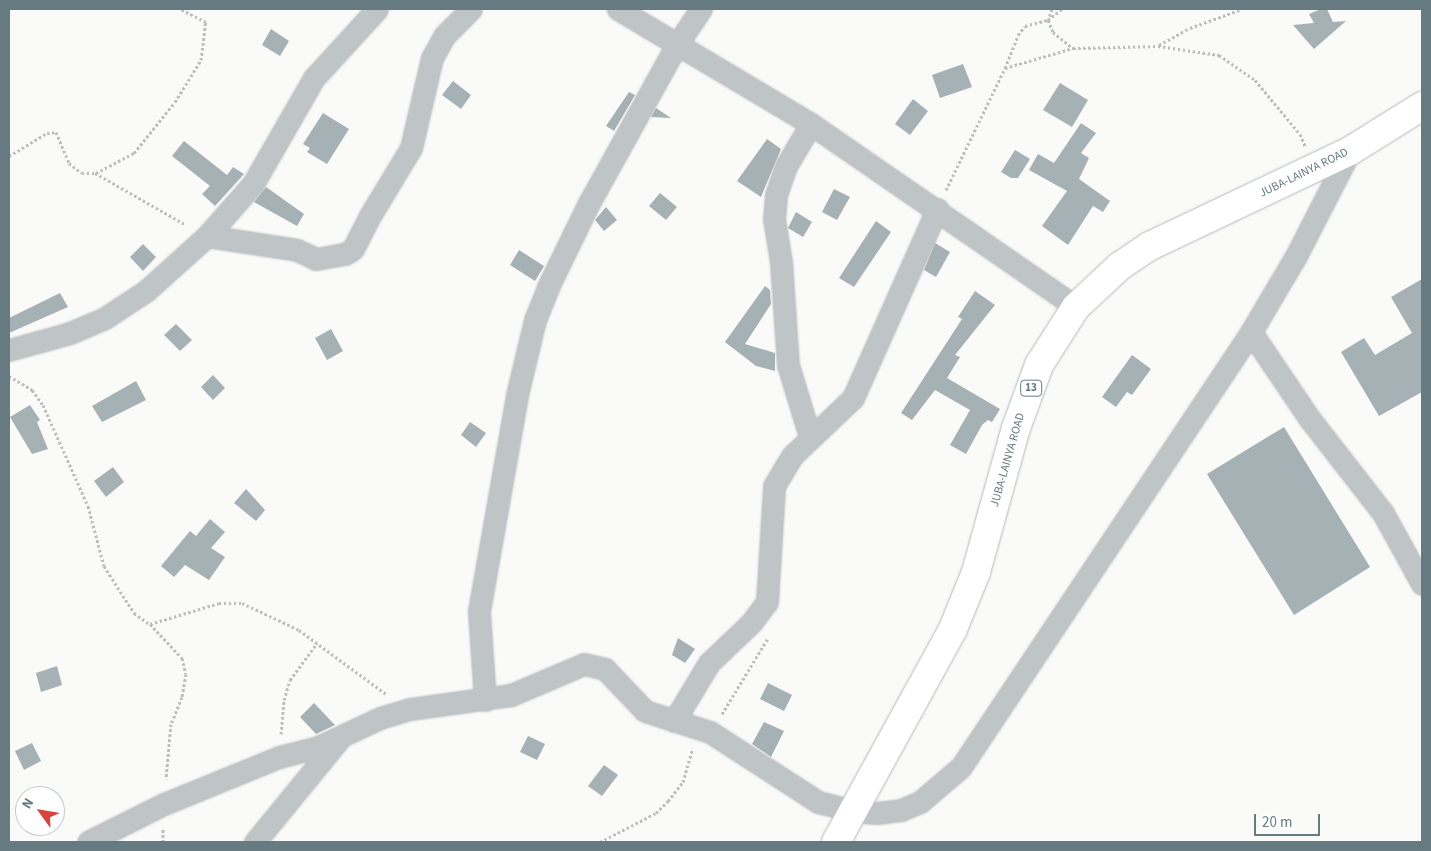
<!DOCTYPE html>
<html>
<head>
<meta charset="utf-8">
<style>
	body { margin:0 }
	#map { position:relative; width:1431px; height:851px; overflow:hidden; background:#fafaf8; font-family:"Source Sans 3",sans-serif }
	div>[style] { position:absolute }
	.building>* { inset:0; background:#a6b1b5 }
	.path>* { height:3px; margin-top:-1.5px; transform-origin:0; background:repeating-linear-gradient(90deg,#babec0 0 2.5px,transparent 0 5px) }
	.roads { filter:drop-shadow(0 0 1px #b3b9bc) drop-shadow(0 0 1px #b3b9bc) }
	.street>* { height:21px; margin:-10.5px; padding:0 10.5px; transform-origin:10.5px; border-radius:10.5px; background:#bfc5c7 }
	.primary>* { height:28px; margin:-14px; padding:0 14px; transform-origin:14px; border-radius:14px; background:#fff }
	span { translate:-50% -50%; white-space:nowrap; text-align:center; line-height:1.15; -webkit-text-stroke:5px #fff; paint-order:stroke }
	.shield-label span { padding:1px 4px; background:#fff; border:1px solid; border-radius:4px; -webkit-text-stroke-width:0 }
	.shield-label { font-size:11px; color:#667a81; font-weight:700 }
	.street-label { font-size:12px; color:#667a81 }
	.frame { position:absolute; inset:0; border:10px solid #667a81; pointer-events:none }
	.north { position:absolute; left:15px; top:786px; width:50px; height:50px; box-sizing:border-box; background:#fff; border:1px solid #c2cacd; border-radius:50%; rotate:302deg; font-size:14px; font-weight:700; line-height:20px; text-align:center; color:#667a81 }
	.north::after { content:''; display:block; margin:auto; width:18px; height:22px; background:#d6443c; clip-path:polygon(50% 0,100% 100%,50% 72%,0 100%) }
	.scale { position:absolute; left:1254px; top:814px; width:66px; height:22px; box-sizing:border-box; border:2px solid #667a81; border-top:0; padding-left:6px; font-size:15px; line-height:18px; white-space:nowrap; color:#667a81; -webkit-text-stroke:4px #fff; paint-order:stroke }
</style>
</head>
<body>
<div id="map">
	<div class="building">
		<div style="clip-path:polygon(1321px 9px,1327px 9px,1333px 22px,1346px 21px,1314px 49px,1293px 25px,1314px 23px,1309px 14px)"></div>
		<div style="clip-path:polygon(271px 29px,289px 41px,280px 56px,262px 45px)"></div>
		<div style="clip-path:polygon(963px 64px,972px 87px,940px 98px,932px 75px)"></div>
		<div style="clip-path:polygon(453px 81px,471px 95px,461px 109px,442px 95px)"></div>
		<div style="clip-path:polygon(1060px 83px,1088px 100px,1072px 127px,1043px 110px)"></div>
		<div style="clip-path:polygon(629px 92px,635px 95px,614px 131px,606px 126px)"></div>
		<div style="clip-path:polygon(913px 99px,928px 111px,910px 135px,895px 124px)"></div>
		<div style="clip-path:polygon(656px 108px,671px 118px,651px 117px)"></div>
		<div style="clip-path:polygon(323px 113px,349px 129px,327px 164px,307px 152px,310px 148px,303px 144px)"></div>
		<div style="clip-path:polygon(1081px 123px,1096px 133px,1081px 153px,1089px 158px,1079px 179px,1110px 201px,1103px 212px,1093px 206px,1068px 245px,1042px 226px,1067px 191px,1029px 170px,1038px 154px,1054px 163px)"></div>
		<div style="clip-path:polygon(767px 139px,781px 149px,761px 197px,737px 181px)"></div>
		<div style="clip-path:polygon(184px 141px,227px 175px,233px 167px,244px 174px,215px 206px,202px 194px,210px 186px,172px 156px)"></div>
		<div style="clip-path:polygon(1015px 150px,1030px 159px,1018px 178px,1011px 178px,1001px 172px)"></div>
		<div style="clip-path:polygon(266px 187px,304px 214px,297px 226px,254px 202px)"></div>
		<div style="clip-path:polygon(834px 189px,850px 197px,837px 220px,822px 212px)"></div>
		<div style="clip-path:polygon(660px 193px,677px 207px,666px 220px,649px 206px)"></div>
		<div style="clip-path:polygon(606px 207px,617px 220px,604px 231px,595px 220px)"></div>
		<div style="clip-path:polygon(796px 212px,812px 222px,803px 237px,788px 228px)"></div>
		<div style="clip-path:polygon(876px 221px,891px 232px,854px 287px,839px 278px)"></div>
		<div style="clip-path:polygon(935px 243px,950px 252px,936px 277px,924px 270px)"></div>
		<div style="clip-path:polygon(143px 244px,156px 257px,143px 271px,130px 257px)"></div>
		<div style="clip-path:polygon(519px 250px,544px 266px,535px 281px,510px 265px)"></div>
		<div style="clip-path:polygon(1422px 279px,1422px 392px,1379px 416px,1341px 352px,1364px 338px,1375px 355px,1412px 333px,1391px 297px)"></div>
		<div style="clip-path:polygon(765px 286px,770px 290px,771px 304px,745px 344px,775px 353px,775px 371px,756px 366px,725px 342px)"></div>
		<div style="clip-path:polygon(975px 291px,995px 305px,955px 355px,960px 357px,947px 378px,1000px 409px,992px 422px,988px 420px,982px 425px,966px 454px,950px 445px,970px 410px,935px 390px,912px 420px,901px 413px,962px 319px,958px 317px)"></div>
		<div style="clip-path:polygon(60px 293px,68px 307px,9px 333px,9px 318px)"></div>
		<div style="clip-path:polygon(176px 324px,192px 340px,180px 351px,164px 335px)"></div>
		<div style="clip-path:polygon(331px 329px,343px 351px,327px 360px,315px 338px)"></div>
		<div style="clip-path:polygon(1132px 355px,1151px 369px,1132px 395px,1127px 392px,1116px 407px,1102px 397px)"></div>
		<div style="clip-path:polygon(213px 375px,225px 388px,213px 400px,201px 387px)"></div>
		<div style="clip-path:polygon(136px 381px,146px 400px,102px 422px,92px 406px)"></div>
		<div style="clip-path:polygon(30px 405px,40px 420px,37px 422px,48px 449px,32px 454px,10px 417px)"></div>
		<div style="clip-path:polygon(470px 422px,486px 433px,476px 447px,461px 435px)"></div>
		<div style="clip-path:polygon(1284px 427px,1370px 567px,1294px 615px,1207px 474px)"></div>
		<div style="clip-path:polygon(113px 467px,124px 482px,106px 497px,94px 481px)"></div>
		<div style="clip-path:polygon(246px 489px,265px 510px,256px 521px,234px 503px)"></div>
		<div style="clip-path:polygon(210px 519px,225px 532px,211px 548px,225px 557px,209px 580px,185px 565px,174px 577px,161px 566px,190px 531px,196px 536px)"></div>
		<div style="clip-path:polygon(678px 638px,695px 649px,685px 663px,672px 655px)"></div>
		<div style="clip-path:polygon(57px 666px,62px 685px,41px 692px,36px 673px)"></div>
		<div style="clip-path:polygon(768px 683px,792px 695px,784px 711px,760px 699px)"></div>
		<div style="clip-path:polygon(314px 703px,335px 725px,316px 734px,300px 717px)"></div>
		<div style="clip-path:polygon(764px 722px,784px 731px,771px 757px,752px 744px)"></div>
		<div style="clip-path:polygon(528px 736px,545px 744px,537px 760px,520px 752px)"></div>
		<div style="clip-path:polygon(32px 743px,41px 761px,24px 770px,15px 751px)"></div>
		<div style="clip-path:polygon(604px 765px,618px 775px,602px 796px,588px 786px)"></div>
	</div>
	<div class="path">
		<div style="left:1052px;top:9px;width:12px;rotate:110deg"></div>
		<div style="left:1048px;top:20px;width:13px;rotate:67deg"></div>
		<div style="left:1053px;top:32px;width:26px;rotate:39deg"></div>
		<div style="left:1159px;top:45px;width:35px;rotate:-29deg"></div>
		<div style="left:1190px;top:28px;width:55px;rotate:-20.1deg"></div>
		<div style="left:1005px;top:68px;width:71px;rotate:-16.4deg"></div>
		<div style="left:1073px;top:48px;width:85px;rotate:-1.3deg"></div>
		<div style="left:1158px;top:46px;width:62px;rotate:8.4deg"></div>
		<div style="left:1219px;top:55px;width:44px;rotate:34.8deg"></div>
		<div style="left:1255px;top:80px;width:70px;rotate:50.2deg"></div>
		<div style="left:1300px;top:134px;width:13px;rotate:67deg"></div>
		<div style="left:9px;top:156px;width:44px;rotate:-31.2deg"></div>
		<div style="left:47px;top:133px;width:9px;rotate:-6deg"></div>
		<div style="left:56px;top:132px;width:34px;rotate:67deg"></div>
		<div style="left:69px;top:163px;width:16px;rotate:38deg"></div>
		<div style="left:82px;top:173px;width:13px"></div>
		<div style="left:95px;top:173px;width:105px;rotate:29.7deg"></div>
		<div style="left:96px;top:173px;width:43px;rotate:-27.8deg"></div>
		<div style="left:134px;top:153px;width:65px;rotate:-51.2deg"></div>
		<div style="left:175px;top:102px;width:49px;rotate:-58.2deg"></div>
		<div style="left:201px;top:60px;width:38px;rotate:-83deg"></div>
		<div style="left:206px;top:22px;width:29px;rotate:-153deg"></div>
		<div style="left:946px;top:190px;width:136px;rotate:-64.2deg"></div>
		<div style="left:1005px;top:68px;width:35px;rotate:-68deg"></div>
		<div style="left:1018px;top:35px;width:11px;rotate:-52deg"></div>
		<div style="left:1025px;top:26px;width:24px;rotate:-15deg"></div>
		<div style="left:1048px;top:20px;width:18px;rotate:-38deg"></div>
		<div style="left:9px;top:376px;width:27px;rotate:31deg"></div>
		<div style="left:32px;top:390px;width:19px;rotate:54deg"></div>
		<div style="left:43px;top:405px;width:111px;rotate:66deg"></div>
		<div style="left:88px;top:506px;width:62px;rotate:75.1deg"></div>
		<div style="left:104px;top:566px;width:56px;rotate:57.4deg"></div>
		<div style="left:134px;top:613px;width:19px;rotate:35deg"></div>
		<div style="left:150px;top:624px;width:72px;rotate:-16.9deg"></div>
		<div style="left:219px;top:603px;width:23px"></div>
		<div style="left:242px;top:603px;width:63px;rotate:25.3deg"></div>
		<div style="left:299px;top:630px;width:108px;rotate:36.3deg"></div>
		<div style="left:150px;top:624px;width:47px;rotate:46.7deg"></div>
		<div style="left:182px;top:658px;width:16px;rotate:76deg"></div>
		<div style="left:186px;top:674px;width:23px;rotate:100deg"></div>
		<div style="left:182px;top:697px;width:29px;rotate:112deg"></div>
		<div style="left:171px;top:724px;width:55px;rotate:95.2deg"></div>
		<div style="left:722px;top:714px;width:89px;rotate:-58.8deg"></div>
		<div style="left:281px;top:734px;width:34px;rotate:-85deg"></div>
		<div style="left:284px;top:700px;width:21px;rotate:-73deg"></div>
		<div style="left:290px;top:680px;width:46px;rotate:-53.9deg"></div>
		<div style="left:163px;top:842px;width:14px;rotate:-90deg"></div>
		<div style="left:600px;top:842px;width:63px;rotate:-27.4deg"></div>
		<div style="left:656px;top:813px;width:17px;rotate:-45deg"></div>
		<div style="left:668px;top:801px;width:24px;rotate:-52deg"></div>
		<div style="left:683px;top:782px;width:35px;rotate:-74deg"></div>
	</div>
	<div class="roads">
		<div class="street">
			<div style="left:618px;top:9px;width:225px;rotate:30.8deg"></div>
			<div style="left:811px;top:124px;width:322px;rotate:34.6deg"></div>
			<div style="left:207px;top:236px;width:91px;rotate:8.8deg"></div>
			<div style="left:297px;top:250px;width:21px;rotate:25deg"></div>
			<div style="left:316px;top:259px;width:29px;rotate:-10deg"></div>
			<div style="left:345px;top:254px;width:9px;rotate:-32deg"></div>
			<div style="left:353px;top:249px;width:39px;rotate:-63deg"></div>
			<div style="left:371px;top:214px;width:77px;rotate:-58.8deg"></div>
			<div style="left:411px;top:148px;width:92px;rotate:-76.9deg"></div>
			<div style="left:432px;top:58px;width:25px;rotate:-61deg"></div>
			<div style="left:444px;top:36px;width:38px;rotate:-45deg"></div>
			<div style="left:1251px;top:332px;width:104px;rotate:56deg"></div>
			<div style="left:1309px;top:418px;width:120px;rotate:52.1deg"></div>
			<div style="left:1383px;top:513px;width:81px;rotate:61.2deg"></div>
			<div style="left:9px;top:350px;width:63px;rotate:-15.6deg"></div>
			<div style="left:70px;top:333px;width:38px;rotate:-23deg"></div>
			<div style="left:105px;top:318px;width:49px;rotate:-33.4deg"></div>
			<div style="left:146px;top:291px;width:82px;rotate:-42deg"></div>
			<div style="left:207px;top:236px;width:69px;rotate:-48.5deg"></div>
			<div style="left:253px;top:184px;width:122px;rotate:-60.1deg"></div>
			<div style="left:314px;top:78px;width:93px;rotate:-47.6deg"></div>
			<div style="left:810px;top:437px;width:75px;rotate:-107deg"></div>
			<div style="left:788px;top:365px;width:103px;rotate:-93.9deg"></div>
			<div style="left:781px;top:262px;width:44px;rotate:-99.2deg"></div>
			<div style="left:774px;top:219px;width:24px;rotate:-85deg"></div>
			<div style="left:776px;top:195px;width:31px;rotate:-71deg"></div>
			<div style="left:786px;top:166px;width:49px;rotate:-59.2deg"></div>
			<div style="left:485px;top:700px;width:89px;rotate:-93.9deg"></div>
			<div style="left:479px;top:611px;width:219px;rotate:-80deg"></div>
			<div style="left:517px;top:395px;width:77px;rotate:-76.5deg"></div>
			<div style="left:535px;top:320px;width:35px;rotate:-68deg"></div>
			<div style="left:548px;top:287px;width:93px;rotate:-64deg"></div>
			<div style="left:589px;top:203px;width:179px;rotate:-61deg"></div>
			<div style="left:676px;top:46px;width:45px;rotate:-56deg"></div>
			<div style="left:674px;top:721px;width:68px;rotate:-58.9deg"></div>
			<div style="left:709px;top:663px;width:58px;rotate:-43.6deg"></div>
			<div style="left:751px;top:623px;width:26px;rotate:-53deg"></div>
			<div style="left:767px;top:602px;width:116px;rotate:-86.5deg"></div>
			<div style="left:774px;top:486px;width:35px;rotate:-59deg"></div>
			<div style="left:792px;top:456px;width:84px;rotate:-43.6deg"></div>
			<div style="left:853px;top:398px;width:207px;rotate:-66deg"></div>
			<div style="left:88px;top:842px;width:85px;rotate:-26.6deg"></div>
			<div style="left:164px;top:804px;width:124px;rotate:-22.2deg"></div>
			<div style="left:279px;top:757px;width:40px;rotate:-14.4deg"></div>
			<div style="left:318px;top:747px;width:68px;rotate:-25.1deg"></div>
			<div style="left:380px;top:718px;width:31px;rotate:-17deg"></div>
			<div style="left:410px;top:709px;width:102px;rotate:-7.9deg"></div>
			<div style="left:511px;top:695px;width:79px;rotate:-23deg"></div>
			<div style="left:584px;top:664px;width:22px;rotate:13deg"></div>
			<div style="left:605px;top:669px;width:58px;rotate:46.4deg"></div>
			<div style="left:645px;top:711px;width:68px;rotate:17.9deg"></div>
			<div style="left:710px;top:732px;width:129px;rotate:32.9deg"></div>
			<div style="left:818px;top:802px;width:36px;rotate:14deg"></div>
			<div style="left:853px;top:811px;width:24px;rotate:5deg"></div>
			<div style="left:877px;top:813px;width:24px;rotate:-7deg"></div>
			<div style="left:901px;top:810px;width:21px;rotate:-23deg"></div>
			<div style="left:920px;top:802px;width:54px;rotate:-40.5deg"></div>
			<div style="left:961px;top:767px;width:523px;rotate:-56.31deg"></div>
			<div style="left:1251px;top:332px;width:88px;rotate:-59.4deg"></div>
			<div style="left:1296px;top:256px;width:118px;rotate:-62.8deg"></div>
			<div style="left:255px;top:842px;width:134px;rotate:-50.7deg"></div>
		</div>
		<div class="primary">
			<div style="left:836px;top:842px;width:243px;rotate:-61.2deg"></div>
			<div style="left:953px;top:629px;width:61px;rotate:-68deg"></div>
			<div style="left:976px;top:572px;width:149px;rotate:-74.5deg"></div>
			<div style="left:1016px;top:428px;width:67px;rotate:-69.9deg"></div>
			<div style="left:1039px;top:365px;width:69px;rotate:-57.5deg"></div>
			<div style="left:1076px;top:307px;width:60px;rotate:-43deg"></div>
			<div style="left:1120px;top:266px;width:36px;rotate:-34deg"></div>
			<div style="left:1150px;top:246px;width:221px;rotate:-25.4deg"></div>
			<div style="left:1350px;top:151px;width:85px;rotate:-32deg"></div>
		</div>
	</div>
	<div class="shield-label">
		<span style="left:1031px;top:388px">13</span>
	</div>
	<div class="street-label">
		<span style="left:1304px;top:173px;rotate:-26deg">JUBA-LAINYA ROAD</span>
		<span style="left:1008px;top:460px;rotate:-74deg">JUBA-LAINYA ROAD</span>
	</div>
	<div class="frame"></div>
	<div class="north">N</div>
	<div class="scale">20 m</div>
</div>
</body>
</html>
